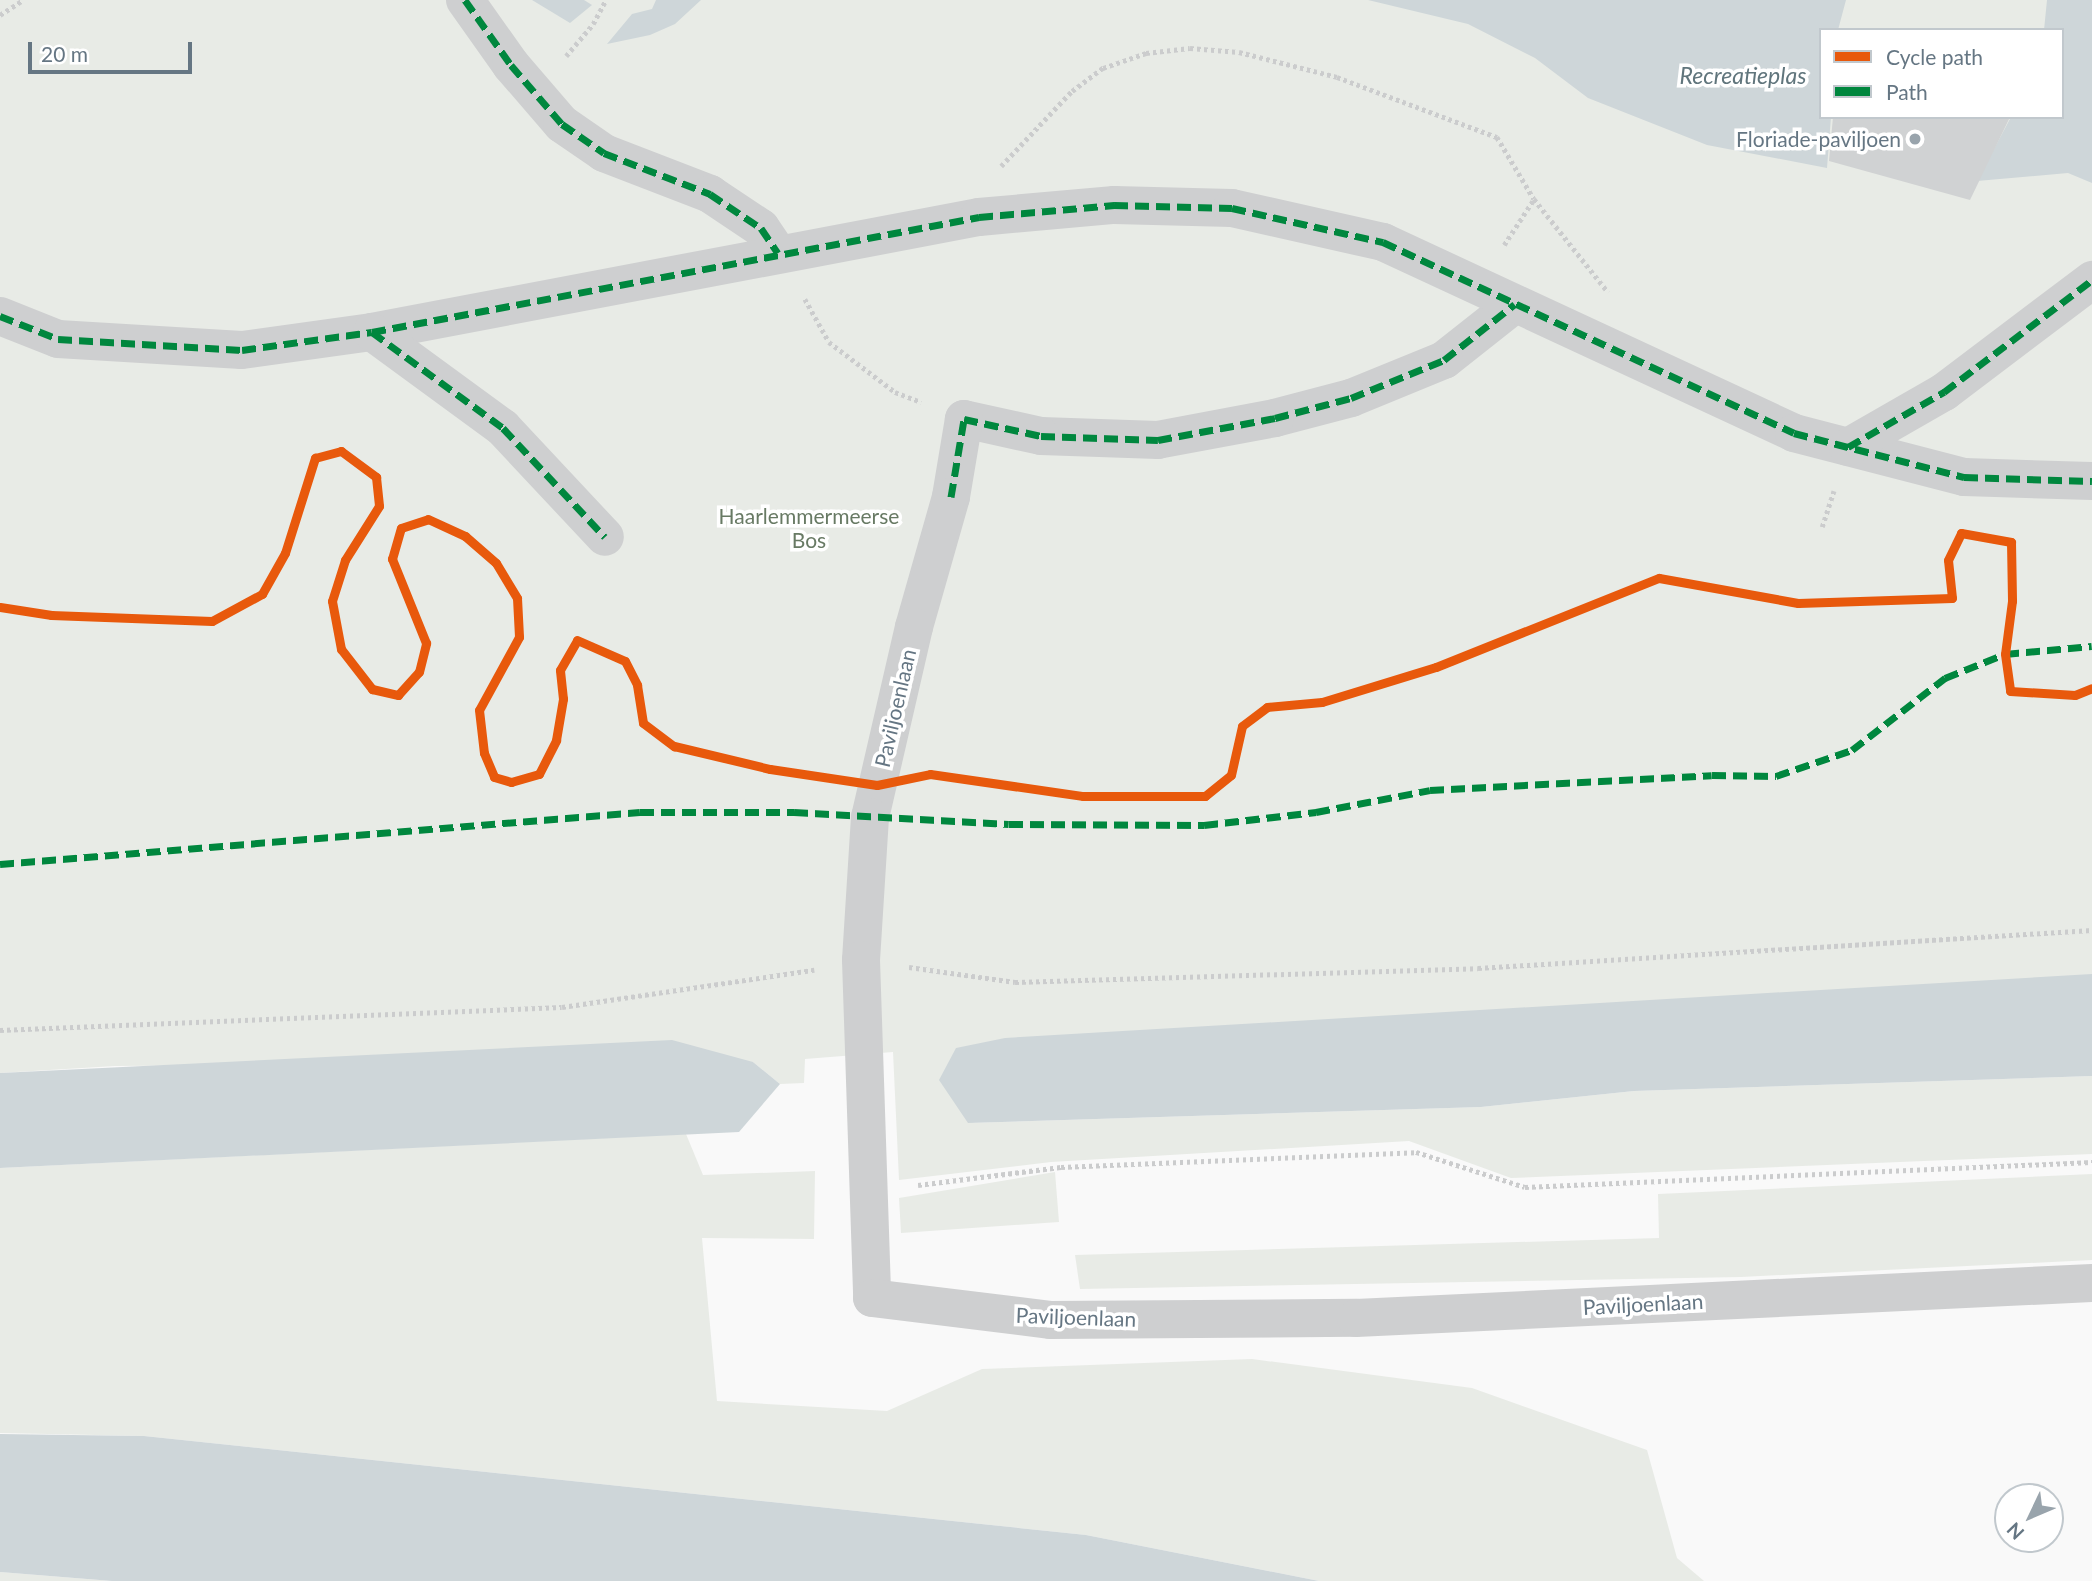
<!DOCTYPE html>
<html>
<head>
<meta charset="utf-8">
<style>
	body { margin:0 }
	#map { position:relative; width:2092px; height:1581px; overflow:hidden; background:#f9f9f9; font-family:Lato,sans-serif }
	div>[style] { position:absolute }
	.green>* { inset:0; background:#e8ebe6 }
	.water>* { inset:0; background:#ced6d9 }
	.building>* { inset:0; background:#d0d2d3 }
	.path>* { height:4.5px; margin-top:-2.25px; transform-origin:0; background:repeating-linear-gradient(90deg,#cbcccd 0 3.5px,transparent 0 7px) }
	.street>* { height:38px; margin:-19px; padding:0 19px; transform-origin:19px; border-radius:19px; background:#cecfd0 }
	.quiet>* { height:7px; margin-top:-3.5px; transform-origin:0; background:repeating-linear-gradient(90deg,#00873e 0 14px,transparent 0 21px) }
	.cycleway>* { height:9px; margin:-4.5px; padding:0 4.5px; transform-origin:4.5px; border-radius:4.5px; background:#e8590c }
	.dots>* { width:19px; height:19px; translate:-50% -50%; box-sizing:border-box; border:4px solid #fff; border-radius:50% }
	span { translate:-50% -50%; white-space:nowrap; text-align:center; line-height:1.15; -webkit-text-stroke:7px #fff; paint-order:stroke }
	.poi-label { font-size:21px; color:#657683 }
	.right { translate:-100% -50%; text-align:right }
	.park-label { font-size:21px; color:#687a64 }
	.street-label { font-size:21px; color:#657683 }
	.water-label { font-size:23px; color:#60757c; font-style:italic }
	.legend { position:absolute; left:1819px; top:28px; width:245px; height:91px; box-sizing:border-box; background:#fff; border:2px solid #c1c8cd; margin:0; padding:9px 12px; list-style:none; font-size:21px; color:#657683 }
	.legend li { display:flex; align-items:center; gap:14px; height:35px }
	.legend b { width:35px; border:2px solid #c1c8cd }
	.north { position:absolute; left:1994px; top:1483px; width:70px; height:70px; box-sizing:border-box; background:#fff; border:2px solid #c1c8cd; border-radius:50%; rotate:226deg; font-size:19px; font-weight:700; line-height:28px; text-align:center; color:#657683 }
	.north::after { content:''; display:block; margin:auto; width:24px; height:32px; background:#99a4ac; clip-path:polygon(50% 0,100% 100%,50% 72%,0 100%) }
	.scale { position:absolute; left:28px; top:42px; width:164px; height:32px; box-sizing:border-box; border:4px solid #657683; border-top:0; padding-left:9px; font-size:21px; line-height:24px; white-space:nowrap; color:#657683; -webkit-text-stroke:5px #fff; paint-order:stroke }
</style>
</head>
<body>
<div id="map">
	<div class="green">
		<div style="clip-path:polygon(evenodd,0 0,2092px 0,2092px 986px,968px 1123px,1481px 1107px,1634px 1091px,2092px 1076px,2092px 1154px,1511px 1178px,1409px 1141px,1051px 1162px,899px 1180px,893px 1052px,805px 1059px,804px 1083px,780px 1084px,753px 1062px,115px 1066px,0 1073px,0 0,1821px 30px,2062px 30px,2062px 117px,1821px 117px,1821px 30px)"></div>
		<div style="clip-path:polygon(686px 1134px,703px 1175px,815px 1171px,814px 1239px,702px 1238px,717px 1401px,887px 1411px,982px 1369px,1252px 1359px,1472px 1388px,1647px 1450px,1677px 1558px,1704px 1581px,1319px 1581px,1086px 1535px,144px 1436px,0 1433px,0 1168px)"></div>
		<div style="clip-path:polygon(1055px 1172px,1059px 1222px,901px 1233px,899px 1198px)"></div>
		<div style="clip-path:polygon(2092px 1174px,2092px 1260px,1741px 1277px,1080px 1289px,1075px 1255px,1659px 1238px,1658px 1194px)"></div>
		<div style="clip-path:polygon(0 1572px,112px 1581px,0 1581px)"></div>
	</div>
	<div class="water">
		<div style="clip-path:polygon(532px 0,584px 0,592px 5px,570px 23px)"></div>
		<div style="clip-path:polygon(656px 0,701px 0,675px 24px,650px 35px,607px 44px,632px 14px,652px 9px)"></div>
		<div style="clip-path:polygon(1368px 0,1846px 0,1838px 30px,1821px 30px,1821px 117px,1831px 117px,1827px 168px,1707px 145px,1588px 98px,1535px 58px,1468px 24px)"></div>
		<div style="clip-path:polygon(2047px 0,2092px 0,2092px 183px,2068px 173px,1977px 181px,2011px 117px,2062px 117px,2062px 30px,2044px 30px)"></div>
		<div style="clip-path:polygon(2092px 974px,2092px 1076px,1634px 1091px,1481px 1107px,968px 1123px,939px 1080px,956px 1048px,1005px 1038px)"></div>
		<div style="clip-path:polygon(672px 1040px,753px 1062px,780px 1084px,739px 1132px,0 1168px,0 1073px)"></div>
		<div style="clip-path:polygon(0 1434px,144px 1436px,1086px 1535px,1319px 1581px,112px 1581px,0 1572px)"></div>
	</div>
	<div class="building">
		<div style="clip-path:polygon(1833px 117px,2010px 117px,1970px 200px,1829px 161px)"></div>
	</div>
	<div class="path">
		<div style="left:0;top:15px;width:27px;rotate:-33deg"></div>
		<div style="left:566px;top:56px;width:42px;rotate:-49.8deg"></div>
		<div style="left:593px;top:24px;width:27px;rotate:-62deg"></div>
		<div style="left:1001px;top:166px;width:103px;rotate:-46.6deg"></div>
		<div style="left:1072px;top:91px;width:39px;rotate:-37deg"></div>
		<div style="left:1103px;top:68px;width:46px;rotate:-19.2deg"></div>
		<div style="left:1146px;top:53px;width:44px;rotate:-6.5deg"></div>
		<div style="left:1190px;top:48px;width:49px;rotate:4.7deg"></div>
		<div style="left:1239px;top:52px;width:101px;rotate:14.3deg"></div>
		<div style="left:1337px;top:77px;width:171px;rotate:20.6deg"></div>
		<div style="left:1497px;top:137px;width:72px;rotate:59.2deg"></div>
		<div style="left:1534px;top:199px;width:119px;rotate:51.5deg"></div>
		<div style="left:1504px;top:245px;width:55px;rotate:-56.9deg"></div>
		<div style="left:805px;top:299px;width:49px;rotate:60.8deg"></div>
		<div style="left:829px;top:342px;width:83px;rotate:37.1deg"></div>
		<div style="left:895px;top:392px;width:28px;rotate:21deg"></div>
		<div style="left:1822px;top:527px;width:38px;rotate:-72deg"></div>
		<div style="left:909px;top:967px;width:107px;rotate:8.1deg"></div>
		<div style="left:1015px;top:982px;width:463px;rotate:-1.7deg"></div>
		<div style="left:1478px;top:968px;width:615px;rotate:-3.54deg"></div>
		<div style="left:0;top:1030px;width:562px;rotate:-2.34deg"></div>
		<div style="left:562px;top:1007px;width:255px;rotate:-8.4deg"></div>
		<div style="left:918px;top:1185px;width:144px;rotate:-7.2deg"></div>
		<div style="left:1061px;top:1167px;width:355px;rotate:-2.4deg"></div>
		<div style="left:1416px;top:1152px;width:114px;rotate:17.8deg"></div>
		<div style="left:1525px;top:1187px;width:568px;rotate:-2.52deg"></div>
	</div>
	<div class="street">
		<div style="left:465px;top:0;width:80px;rotate:54.7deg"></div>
		<div style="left:511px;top:65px;width:78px;rotate:49.2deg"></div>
		<div style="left:562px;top:124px;width:51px;rotate:34.6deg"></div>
		<div style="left:604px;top:153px;width:114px;rotate:21.1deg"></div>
		<div style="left:710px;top:194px;width:61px;rotate:33.7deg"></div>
		<div style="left:761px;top:228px;width:30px;rotate:56deg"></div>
		<div style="left:1515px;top:304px;width:90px;rotate:141.7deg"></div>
		<div style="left:1444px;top:360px;width:100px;rotate:157.8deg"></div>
		<div style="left:1351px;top:398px;width:79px;rotate:165.3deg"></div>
		<div style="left:1275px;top:418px;width:119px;rotate:169.4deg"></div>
		<div style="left:1158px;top:440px;width:117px;rotate:-178deg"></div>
		<div style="left:1041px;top:436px;width:79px;rotate:-167.6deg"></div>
		<div style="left:964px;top:419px;width:79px;rotate:99.5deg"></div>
		<div style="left:951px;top:497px;width:135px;rotate:105.9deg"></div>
		<div style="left:914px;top:627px;width:195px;rotate:103deg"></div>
		<div style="left:870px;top:817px;width:143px;rotate:93.6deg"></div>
		<div style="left:861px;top:960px;width:338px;rotate:88.1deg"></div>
		<div style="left:872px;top:1298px;width:179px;rotate:7deg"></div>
		<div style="left:1050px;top:1320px;width:306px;rotate:-0.4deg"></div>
		<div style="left:1356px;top:1318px;width:737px;rotate:-2.72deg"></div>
		<div style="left:0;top:316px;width:62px;rotate:21.6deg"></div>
		<div style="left:58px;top:339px;width:184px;rotate:3.4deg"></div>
		<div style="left:242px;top:350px;width:131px;rotate:-7.9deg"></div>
		<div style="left:372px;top:332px;width:618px;rotate:-10.73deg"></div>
		<div style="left:979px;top:217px;width:136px;rotate:-5.1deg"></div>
		<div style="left:1114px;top:205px;width:118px;rotate:1.5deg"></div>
		<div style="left:1232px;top:208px;width:155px;rotate:12.7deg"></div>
		<div style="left:1383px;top:242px;width:453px;rotate:24.9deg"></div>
		<div style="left:1794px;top:433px;width:176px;rotate:14.5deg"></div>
		<div style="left:1964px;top:477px;width:128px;rotate:1.8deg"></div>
		<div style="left:372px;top:332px;width:162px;rotate:36.2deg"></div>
		<div style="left:503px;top:428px;width:149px;rotate:46.9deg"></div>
		<div style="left:1848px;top:447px;width:111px;rotate:-29.8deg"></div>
		<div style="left:1944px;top:392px;width:186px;rotate:-37.1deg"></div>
	</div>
	<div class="quiet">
		<div style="left:465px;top:0;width:80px;rotate:54.7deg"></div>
		<div style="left:511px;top:65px;width:78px;rotate:49.2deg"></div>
		<div style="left:562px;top:124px;width:51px;rotate:34.6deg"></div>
		<div style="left:604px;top:153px;width:114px;rotate:21.1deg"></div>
		<div style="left:710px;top:194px;width:61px;rotate:33.7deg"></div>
		<div style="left:761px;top:228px;width:30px;rotate:56deg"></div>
		<div style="left:0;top:316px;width:62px;rotate:21.6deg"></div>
		<div style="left:58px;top:339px;width:184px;rotate:3.4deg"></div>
		<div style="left:242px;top:350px;width:131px;rotate:-7.9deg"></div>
		<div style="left:372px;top:332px;width:618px;rotate:-10.73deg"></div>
		<div style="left:979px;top:217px;width:136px;rotate:-5.1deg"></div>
		<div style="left:1114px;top:205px;width:118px;rotate:1.5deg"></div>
		<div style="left:1232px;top:208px;width:155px;rotate:12.7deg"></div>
		<div style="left:1383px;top:242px;width:453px;rotate:24.9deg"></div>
		<div style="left:1794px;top:433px;width:176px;rotate:14.5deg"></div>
		<div style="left:1964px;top:477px;width:128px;rotate:1.8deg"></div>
		<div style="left:372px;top:332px;width:162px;rotate:36.2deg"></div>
		<div style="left:503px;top:428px;width:149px;rotate:46.9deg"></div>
		<div style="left:1848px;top:447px;width:111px;rotate:-29.8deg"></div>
		<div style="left:1944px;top:392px;width:186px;rotate:-37.1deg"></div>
		<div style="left:951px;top:497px;width:79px;rotate:-80.5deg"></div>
		<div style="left:964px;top:419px;width:79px;rotate:12.4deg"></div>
		<div style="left:1041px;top:436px;width:117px;rotate:2deg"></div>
		<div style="left:1158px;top:440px;width:119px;rotate:-10.6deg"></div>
		<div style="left:1275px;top:418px;width:79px;rotate:-14.7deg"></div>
		<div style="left:1351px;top:398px;width:100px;rotate:-22.2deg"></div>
		<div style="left:1444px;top:360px;width:90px;rotate:-38.3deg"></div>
		<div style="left:0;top:864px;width:642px;rotate:-4.65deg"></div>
		<div style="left:640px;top:812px;width:154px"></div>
		<div style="left:794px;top:812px;width:215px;rotate:3.2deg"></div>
		<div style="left:1009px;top:824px;width:195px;rotate:0.3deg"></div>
		<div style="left:1204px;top:825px;width:113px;rotate:-6.6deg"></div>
		<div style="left:1316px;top:812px;width:116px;rotate:-10.9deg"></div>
		<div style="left:1430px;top:790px;width:282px;rotate:-3deg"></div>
		<div style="left:1712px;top:775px;width:64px;rotate:0.9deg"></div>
		<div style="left:1776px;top:776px;width:80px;rotate:-18.9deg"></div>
		<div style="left:1852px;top:750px;width:118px;rotate:-37.7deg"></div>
		<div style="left:1945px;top:678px;width:65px;rotate:-21.8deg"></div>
		<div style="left:2005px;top:654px;width:87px;rotate:-5.3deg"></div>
	</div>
	<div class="cycleway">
		<div style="left:0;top:607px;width:52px;rotate:8.9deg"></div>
		<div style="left:51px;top:615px;width:161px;rotate:2.1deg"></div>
		<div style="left:212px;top:621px;width:57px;rotate:-28.4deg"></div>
		<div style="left:262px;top:594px;width:47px;rotate:-60.7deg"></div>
		<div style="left:285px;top:553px;width:100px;rotate:-72.5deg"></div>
		<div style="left:315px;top:458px;width:27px;rotate:-15deg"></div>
		<div style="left:341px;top:451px;width:44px;rotate:36.6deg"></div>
		<div style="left:376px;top:477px;width:29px;rotate:84deg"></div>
		<div style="left:379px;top:506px;width:64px;rotate:122.2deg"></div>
		<div style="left:345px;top:560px;width:43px;rotate:107.6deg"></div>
		<div style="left:332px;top:601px;width:49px;rotate:79.4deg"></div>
		<div style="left:341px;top:649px;width:51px;rotate:52.2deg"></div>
		<div style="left:372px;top:689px;width:27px;rotate:13deg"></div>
		<div style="left:398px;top:695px;width:31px;rotate:-48deg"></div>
		<div style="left:419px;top:672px;width:30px;rotate:-76deg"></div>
		<div style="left:426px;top:643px;width:91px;rotate:-112deg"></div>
		<div style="left:392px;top:559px;width:32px;rotate:-74deg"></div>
		<div style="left:401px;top:528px;width:28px;rotate:-18deg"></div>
		<div style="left:428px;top:519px;width:41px;rotate:24.7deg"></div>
		<div style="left:465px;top:536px;width:41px;rotate:41.1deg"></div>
		<div style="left:496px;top:563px;width:41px;rotate:59deg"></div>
		<div style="left:517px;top:598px;width:39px;rotate:87deg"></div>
		<div style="left:519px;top:637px;width:83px;rotate:118.7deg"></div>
		<div style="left:479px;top:710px;width:43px;rotate:83.4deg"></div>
		<div style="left:484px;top:753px;width:26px;rotate:67deg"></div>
		<div style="left:494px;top:777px;width:18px;rotate:16deg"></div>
		<div style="left:511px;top:782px;width:29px;rotate:-16deg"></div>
		<div style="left:539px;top:774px;width:38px;rotate:-63deg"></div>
		<div style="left:556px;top:740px;width:42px;rotate:-80.3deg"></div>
		<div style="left:563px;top:699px;width:29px;rotate:-96deg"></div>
		<div style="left:560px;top:670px;width:34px;rotate:-60deg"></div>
		<div style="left:577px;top:640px;width:52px;rotate:23.6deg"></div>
		<div style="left:625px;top:661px;width:27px;rotate:63deg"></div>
		<div style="left:637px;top:685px;width:38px;rotate:81deg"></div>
		<div style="left:643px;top:723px;width:39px;rotate:37deg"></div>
		<div style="left:674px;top:746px;width:99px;rotate:13.5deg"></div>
		<div style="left:770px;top:769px;width:108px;rotate:8.5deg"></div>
		<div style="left:877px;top:785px;width:54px;rotate:-11.7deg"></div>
		<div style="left:930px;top:774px;width:155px;rotate:8.2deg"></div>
		<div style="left:1083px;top:796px;width:122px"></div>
		<div style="left:1205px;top:796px;width:33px;rotate:-39deg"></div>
		<div style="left:1231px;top:775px;width:50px;rotate:-77.3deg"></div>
		<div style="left:1242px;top:726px;width:31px;rotate:-37deg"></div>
		<div style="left:1267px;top:707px;width:55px;rotate:-5.2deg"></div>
		<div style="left:1322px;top:702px;width:119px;rotate:-17.1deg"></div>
		<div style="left:1436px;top:667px;width:240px;rotate:-21.8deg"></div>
		<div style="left:1659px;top:578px;width:141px;rotate:10.2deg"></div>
		<div style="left:1798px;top:603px;width:154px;rotate:-1.9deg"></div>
		<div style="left:1952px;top:598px;width:38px;rotate:-96deg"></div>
		<div style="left:1948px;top:560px;width:30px;rotate:-64deg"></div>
		<div style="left:1961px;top:533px;width:51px;rotate:10.2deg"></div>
		<div style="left:2011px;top:542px;width:59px;rotate:89deg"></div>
		<div style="left:2012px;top:601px;width:53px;rotate:97.5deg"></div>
		<div style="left:2005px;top:654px;width:37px;rotate:82deg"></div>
		<div style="left:2010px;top:691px;width:65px;rotate:3.5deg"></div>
		<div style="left:2075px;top:695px;width:18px;rotate:-22deg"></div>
	</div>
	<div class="dots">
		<div style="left:1915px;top:139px;background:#99a4ac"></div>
	</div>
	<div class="poi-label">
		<span class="right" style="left:1901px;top:139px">Floriade-paviljoen</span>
	</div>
	<div class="park-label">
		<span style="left:809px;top:528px">Haarlemmermeerse<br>Bos</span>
	</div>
	<div class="street-label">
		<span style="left:895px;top:708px;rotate:-77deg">Paviljoenlaan</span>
		<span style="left:1643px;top:1304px;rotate:-3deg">Paviljoenlaan</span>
		<span style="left:1076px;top:1317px;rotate:2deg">Paviljoenlaan</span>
	</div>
	<div class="water-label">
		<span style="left:1743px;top:75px">Recreatieplas</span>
	</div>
	<ul class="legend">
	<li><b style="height:9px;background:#e8590c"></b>Cycle path</li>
	<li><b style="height:9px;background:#00873e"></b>Path</li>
	</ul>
	<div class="north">N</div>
	<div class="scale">20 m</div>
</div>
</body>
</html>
